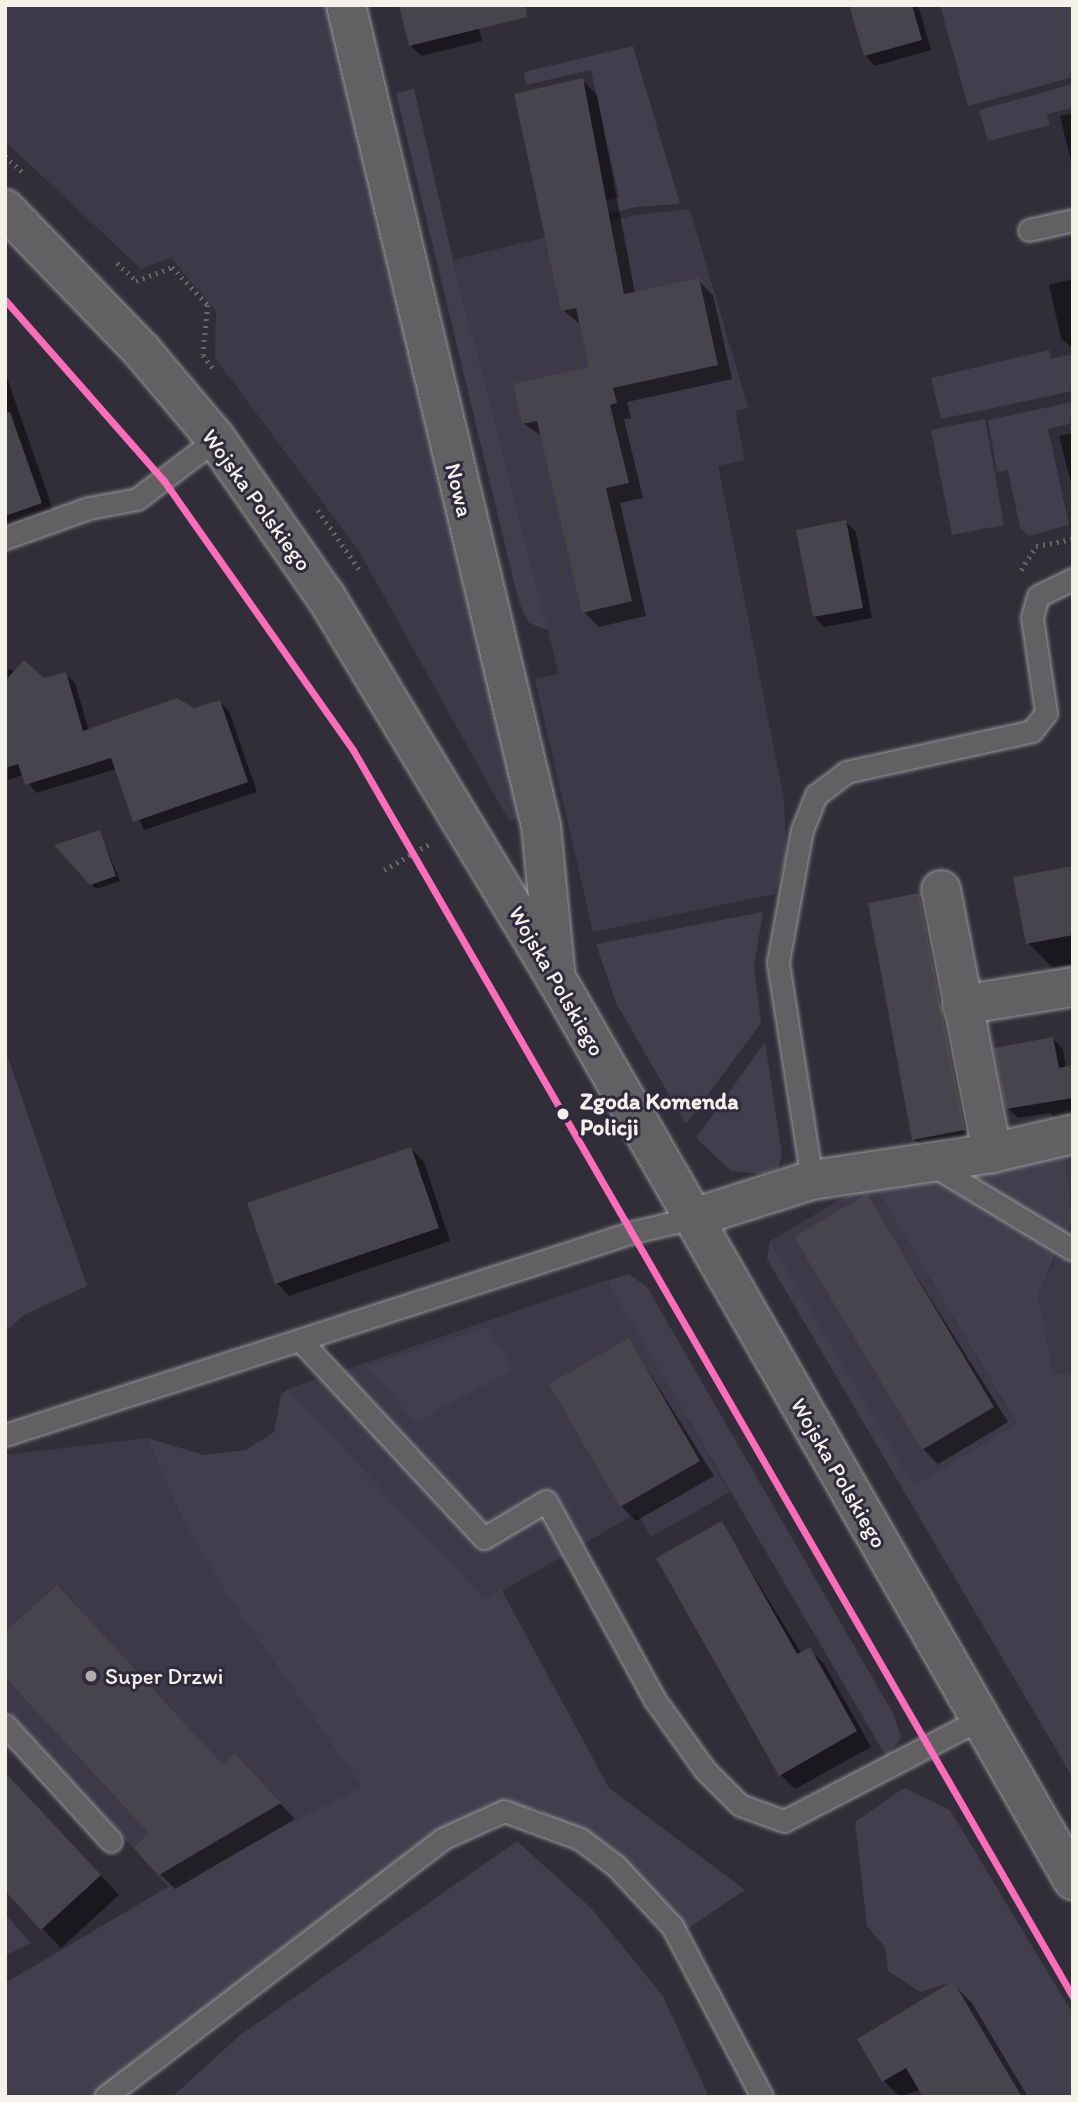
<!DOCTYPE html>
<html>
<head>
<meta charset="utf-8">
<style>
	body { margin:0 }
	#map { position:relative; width:1078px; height:2102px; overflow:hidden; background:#312e39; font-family:Itim,sans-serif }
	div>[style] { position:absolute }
	.built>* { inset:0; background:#3e3948 }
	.green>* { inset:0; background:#423e4d }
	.shadow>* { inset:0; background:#0007 }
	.building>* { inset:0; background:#46444c }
	.path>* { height:4.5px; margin-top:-2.25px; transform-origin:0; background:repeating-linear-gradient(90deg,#68666b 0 2px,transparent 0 7px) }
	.roads { filter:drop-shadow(0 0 2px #9a989b) drop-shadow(0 0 2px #9a989b) }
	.lane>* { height:21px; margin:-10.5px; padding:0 10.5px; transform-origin:10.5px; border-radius:10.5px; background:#626063 }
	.street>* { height:38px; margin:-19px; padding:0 19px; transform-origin:19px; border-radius:19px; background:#626063 }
	.secondary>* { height:38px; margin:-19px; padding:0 19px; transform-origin:19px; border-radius:19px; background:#626063 }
	.tram-1>* { height:7px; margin:-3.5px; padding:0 3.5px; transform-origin:3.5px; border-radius:3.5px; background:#fb6dba }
	.dots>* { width:19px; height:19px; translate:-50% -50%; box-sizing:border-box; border:4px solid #2f2a3d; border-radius:50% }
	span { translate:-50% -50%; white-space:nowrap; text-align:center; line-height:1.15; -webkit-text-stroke:6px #2f2a3d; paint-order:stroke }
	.street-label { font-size:23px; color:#f4f1e8 }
	.stop-label { font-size:23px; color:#f4f1e8; font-weight:700 }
	.left { translate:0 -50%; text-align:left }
	.poi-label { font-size:23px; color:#f4f1e8 }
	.frame { position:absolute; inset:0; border:7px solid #f4f1e8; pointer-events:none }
</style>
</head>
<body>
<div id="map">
	<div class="built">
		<div style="clip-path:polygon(5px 5px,333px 5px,523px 816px,509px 821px,359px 551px,215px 358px,216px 311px,171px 258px,141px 269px,5px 141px)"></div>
		<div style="clip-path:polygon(690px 209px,748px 408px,735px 411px,745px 460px,718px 466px,784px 799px,786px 858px,774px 894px,593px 932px,535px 679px,559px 674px,453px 260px,635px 215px)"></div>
		<div style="clip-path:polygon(1073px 1145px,1073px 1372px,1053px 1374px,1038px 1294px,1073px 1221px,1064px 1152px)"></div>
		<div style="clip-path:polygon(872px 1181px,1017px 1425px,914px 1485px,770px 1241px)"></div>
		<div style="clip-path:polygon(607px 1280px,730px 1492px,651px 1537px,637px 1513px,485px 1601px,288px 1389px)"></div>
		<div style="clip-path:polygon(147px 1438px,186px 1527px,229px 1598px,361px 1786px,168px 1887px,5px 1707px,5px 1455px)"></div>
	</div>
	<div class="green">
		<div style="clip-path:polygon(940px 5px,1073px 5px,1073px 77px,968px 106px)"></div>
		<div style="clip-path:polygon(633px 46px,680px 204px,636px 207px,553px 228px,551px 213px,619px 197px,591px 70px,526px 85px,524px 72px)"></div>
		<div style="clip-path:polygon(1073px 84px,1073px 108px,1047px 114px,1050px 125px,988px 141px,979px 110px)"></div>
		<div style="clip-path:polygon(414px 89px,453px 260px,548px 630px,529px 623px,519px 603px,396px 93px)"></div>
		<div style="clip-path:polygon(1049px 350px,1051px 359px,1073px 354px,1073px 391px,941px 419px,931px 378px)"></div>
		<div style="clip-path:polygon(1073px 402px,1073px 423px,1048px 429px,1069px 525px,1029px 536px,1020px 528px,1008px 470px,997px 472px,988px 420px)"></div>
		<div style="clip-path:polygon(985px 419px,1004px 525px,952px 535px,931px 430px)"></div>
		<div style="clip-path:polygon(763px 912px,754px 966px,761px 1023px,686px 1124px,616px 1003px,596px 944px)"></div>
		<div style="clip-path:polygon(765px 1042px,782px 1155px,778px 1168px,762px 1174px,731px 1171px,696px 1138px)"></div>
		<div style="clip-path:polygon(5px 1049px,87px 1286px,24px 1315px,5px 1332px)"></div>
		<div style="clip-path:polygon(1064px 1152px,1073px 1221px,1064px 1238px,960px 1167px)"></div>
		<div style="clip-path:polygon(932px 1177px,962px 1189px,1057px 1251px,1038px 1294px,1053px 1374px,1073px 1372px,1073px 1778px,767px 1259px,770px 1241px,914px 1485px,1017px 1424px,872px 1181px)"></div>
		<div style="clip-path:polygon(629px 1274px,647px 1287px,894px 1715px,901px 1738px,887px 1758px,607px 1281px)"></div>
		<div style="clip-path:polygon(486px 1327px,515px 1369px,415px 1422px,367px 1366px)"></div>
		<div style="clip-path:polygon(288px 1389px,485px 1600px,501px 1589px,609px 1788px,745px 1890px,686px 1930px,586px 1835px,536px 1808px,493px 1804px,441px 1831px,91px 2097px,5px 2097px,5px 1983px,168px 1887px,361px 1786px,229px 1598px,186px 1527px,147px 1438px,204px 1455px,246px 1450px,274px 1432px,281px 1395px)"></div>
		<div style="clip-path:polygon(904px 1788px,950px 1810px,1073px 2014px,1073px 2097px,1022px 2097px,953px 1982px,920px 1992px,888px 1971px,885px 1947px,867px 1926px,855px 1822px)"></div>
		<div style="clip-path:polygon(517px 1841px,591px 1908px,663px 1996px,709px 2097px,172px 2097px,239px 2036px)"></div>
		<div style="clip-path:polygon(5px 1914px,31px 1943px,5px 1956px)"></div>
	</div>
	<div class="shadow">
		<div style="clip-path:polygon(401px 5px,473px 5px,482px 41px,421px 56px,411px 46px)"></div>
		<div style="clip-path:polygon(851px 5px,918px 5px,931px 50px,875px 66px,865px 55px)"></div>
		<div style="clip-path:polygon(582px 80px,597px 95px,635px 293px,698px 280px,713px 295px,732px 379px,627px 402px,631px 418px,624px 419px,643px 498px,620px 503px,646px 616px,599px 627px,584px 612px,543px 437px,523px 423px,591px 369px,581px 325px,563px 310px)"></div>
		<div style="clip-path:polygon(1073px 113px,1073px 170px,1060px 116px)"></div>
		<div style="clip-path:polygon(1073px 279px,1073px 348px,1072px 348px,1061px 338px,1049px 285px)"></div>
		<div style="clip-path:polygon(5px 372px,56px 518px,5px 536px)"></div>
		<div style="clip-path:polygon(1073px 433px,1073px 491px,1059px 436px)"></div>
		<div style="clip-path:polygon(846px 522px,856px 532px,872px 618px,824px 627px,814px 616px)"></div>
		<div style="clip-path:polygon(8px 669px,43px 680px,65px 674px,75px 683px,89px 731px,220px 702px,229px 711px,257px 792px,144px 830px,116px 769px,36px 793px,23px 775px,8px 780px)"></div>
		<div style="clip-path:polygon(100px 832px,120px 881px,96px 889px,91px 884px)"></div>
		<div style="clip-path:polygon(1073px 868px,1073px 964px,1053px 968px,1028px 943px)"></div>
		<div style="clip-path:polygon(919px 895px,929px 906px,975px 1140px,924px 1150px,914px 1139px)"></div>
		<div style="clip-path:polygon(1053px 1039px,1063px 1049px,1066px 1068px,1073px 1067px,1073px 1123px,1060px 1125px,1050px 1113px,1018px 1118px,1007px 1108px)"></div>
		<div style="clip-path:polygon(411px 1149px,424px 1162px,450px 1241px,289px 1296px,277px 1283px)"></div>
		<div style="clip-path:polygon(866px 1196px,1008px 1422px,938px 1464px,923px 1449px)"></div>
		<div style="clip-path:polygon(629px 1340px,714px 1476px,636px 1521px,621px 1506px)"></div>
		<div style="clip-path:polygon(721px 1523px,802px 1654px,809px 1649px,824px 1664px,871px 1747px,795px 1789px,780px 1774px)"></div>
		<div style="clip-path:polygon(224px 1767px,250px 1772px,295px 1819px,175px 1889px,160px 1874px)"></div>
		<div style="clip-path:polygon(5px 1772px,119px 1895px,61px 1948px,5px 1889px)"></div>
		<div style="clip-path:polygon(953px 1984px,972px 2003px,1028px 2097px,925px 2097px,921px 2089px,900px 2097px,884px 2081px,859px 2040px)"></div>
	</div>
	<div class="building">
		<div style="clip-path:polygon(399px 5px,526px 5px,527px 17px,409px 46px)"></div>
		<div style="clip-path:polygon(849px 5px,912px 5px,922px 40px,864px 56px)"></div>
		<div style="clip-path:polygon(583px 78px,624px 294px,699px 278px,718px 365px,613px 388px,617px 403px,610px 405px,629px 483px,606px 488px,632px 601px,582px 613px,537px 421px,522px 424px,513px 384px,589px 367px,576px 308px,561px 311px,514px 94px)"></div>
		<div style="clip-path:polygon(10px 412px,42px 503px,5px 516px,5px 413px)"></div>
		<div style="clip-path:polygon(846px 520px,863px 608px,813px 617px,796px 530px)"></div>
		<div style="clip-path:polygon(24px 660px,44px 678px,66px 672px,83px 731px,177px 698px,194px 708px,220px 700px,248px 782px,133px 822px,111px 758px,25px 785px,18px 764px,5px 768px,5px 681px)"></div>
		<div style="clip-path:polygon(100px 830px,116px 876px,90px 885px,54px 845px)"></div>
		<div style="clip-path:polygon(1073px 866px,1073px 935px,1026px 944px,1013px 877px)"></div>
		<div style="clip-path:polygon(919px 893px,965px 1130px,912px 1140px,868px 903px)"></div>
		<div style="clip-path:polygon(1053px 1037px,1059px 1068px,1073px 1065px,1073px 1098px,1006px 1109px,994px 1048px)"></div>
		<div style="clip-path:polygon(411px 1147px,439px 1228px,275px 1284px,247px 1203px)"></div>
		<div style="clip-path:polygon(867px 1194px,994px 1407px,922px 1450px,794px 1237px)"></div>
		<div style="clip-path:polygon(629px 1338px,700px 1461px,620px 1507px,549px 1384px)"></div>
		<div style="clip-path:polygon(722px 1521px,797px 1654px,810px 1647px,857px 1731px,779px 1776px,656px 1558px)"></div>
		<div style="clip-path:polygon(57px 1585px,223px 1765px,235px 1754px,281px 1803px,159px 1875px,134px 1848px,149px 1833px,5px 1677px,5px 1632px)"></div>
		<div style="clip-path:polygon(5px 1772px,101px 1875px,41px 1930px,5px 1891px)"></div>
		<div style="clip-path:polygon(953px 1981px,1006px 2070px,1022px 2097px,923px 2097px,906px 2068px,882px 2082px,857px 2039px)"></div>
	</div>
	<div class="path">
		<div style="left:5px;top:156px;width:23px;rotate:43deg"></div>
		<div style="left:117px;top:263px;width:26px;rotate:43deg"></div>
		<div style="left:136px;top:281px;width:39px;rotate:-21deg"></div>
		<div style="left:172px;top:267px;width:52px;rotate:46.5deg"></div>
		<div style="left:208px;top:305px;width:50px;rotate:95.7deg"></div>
		<div style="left:203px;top:355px;width:20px;rotate:53deg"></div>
		<div style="left:318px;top:510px;width:72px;rotate:55.2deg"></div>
		<div style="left:1021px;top:570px;width:28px;rotate:-58deg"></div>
		<div style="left:1036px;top:546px;width:38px;rotate:-11deg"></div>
		<div style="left:384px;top:870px;width:52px;rotate:-30deg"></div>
	</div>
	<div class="roads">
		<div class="lane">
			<div style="left:1029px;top:230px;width:45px;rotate:-12.8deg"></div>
			<div style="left:5px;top:538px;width:89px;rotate:-19.7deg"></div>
			<div style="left:89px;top:508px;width:49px;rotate:-10.6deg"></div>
			<div style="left:137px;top:499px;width:99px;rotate:-37.2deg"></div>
			<div style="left:934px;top:1166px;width:162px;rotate:31.1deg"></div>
			<div style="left:812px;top:1180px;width:221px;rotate:-98.9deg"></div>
			<div style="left:778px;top:962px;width:134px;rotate:-79.7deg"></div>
			<div style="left:802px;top:830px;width:38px;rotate:-68deg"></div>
			<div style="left:816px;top:795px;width:38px;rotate:-37deg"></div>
			<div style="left:846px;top:772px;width:190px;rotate:-12.4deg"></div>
			<div style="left:1032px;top:731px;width:23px;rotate:-52deg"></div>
			<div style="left:1046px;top:713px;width:97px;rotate:-98.3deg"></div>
			<div style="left:1032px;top:617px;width:22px;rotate:-74deg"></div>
			<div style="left:1038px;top:596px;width:39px;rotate:-26deg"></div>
			<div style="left:300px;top:1340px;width:270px;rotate:47.1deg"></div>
			<div style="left:484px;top:1538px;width:72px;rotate:-30.8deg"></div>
			<div style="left:546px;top:1501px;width:227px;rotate:61.3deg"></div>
			<div style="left:655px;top:1700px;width:86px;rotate:54.5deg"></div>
			<div style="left:705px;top:1770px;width:49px;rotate:45deg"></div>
			<div style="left:740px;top:1805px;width:47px;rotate:20deg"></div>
			<div style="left:784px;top:1821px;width:221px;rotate:-27.5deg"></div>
			<div style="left:5px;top:1435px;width:660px;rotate:-17.91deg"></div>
			<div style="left:633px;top:1232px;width:62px;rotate:-13.1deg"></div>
			<div style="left:5px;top:1725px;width:157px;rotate:47.6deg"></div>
			<div style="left:105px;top:2097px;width:424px;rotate:-37.4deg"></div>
			<div style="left:442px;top:1839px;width:68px;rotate:-24.3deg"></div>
			<div style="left:504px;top:1811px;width:81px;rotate:20.2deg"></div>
			<div style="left:580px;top:1839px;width:45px;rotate:36.9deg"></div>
			<div style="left:616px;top:1866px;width:82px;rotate:47deg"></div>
			<div style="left:672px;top:1926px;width:193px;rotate:62.2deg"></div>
		</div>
		<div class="street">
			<div style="left:346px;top:5px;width:844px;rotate:76.64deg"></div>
			<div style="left:541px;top:826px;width:153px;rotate:84.4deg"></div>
			<div style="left:941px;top:890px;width:268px;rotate:79deg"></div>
			<div style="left:962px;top:1005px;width:112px;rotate:-9.2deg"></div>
			<div style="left:693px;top:1218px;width:125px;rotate:-17.7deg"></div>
			<div style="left:812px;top:1180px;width:182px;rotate:-8.5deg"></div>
			<div style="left:992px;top:1153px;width:83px;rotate:-13.2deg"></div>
		</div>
		<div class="secondary">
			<div style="left:5px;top:209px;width:197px;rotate:46deg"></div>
			<div style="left:142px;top:351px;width:115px;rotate:49.9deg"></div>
			<div style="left:216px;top:439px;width:193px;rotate:55.2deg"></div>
			<div style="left:326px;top:597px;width:445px;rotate:58.9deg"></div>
			<div style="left:556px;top:978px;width:1040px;rotate:60.18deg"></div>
		</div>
	</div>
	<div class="tram-1">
		<div style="left:5px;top:300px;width:241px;rotate:48.7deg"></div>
		<div style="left:164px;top:481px;width:329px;rotate:54.9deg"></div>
		<div style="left:353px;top:750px;width:1440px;rotate:60deg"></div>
	</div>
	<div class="dots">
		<div style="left:563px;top:1114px;background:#f4f1e8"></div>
		<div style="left:91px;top:1676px;background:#b0adab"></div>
	</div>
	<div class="street-label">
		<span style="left:459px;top:490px;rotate:76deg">Nowa</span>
		<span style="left:257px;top:500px;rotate:54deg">Wojska Polskiego</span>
		<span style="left:557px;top:981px;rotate:60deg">Wojska Polskiego</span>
		<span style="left:839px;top:1473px;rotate:60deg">Wojska Polskiego</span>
	</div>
	<div class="stop-label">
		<span class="left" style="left:580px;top:1114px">Zgoda Komenda<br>Policji</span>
	</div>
	<div class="poi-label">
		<span class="left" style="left:105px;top:1676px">Super Drzwi</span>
	</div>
	<div class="frame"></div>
</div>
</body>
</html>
